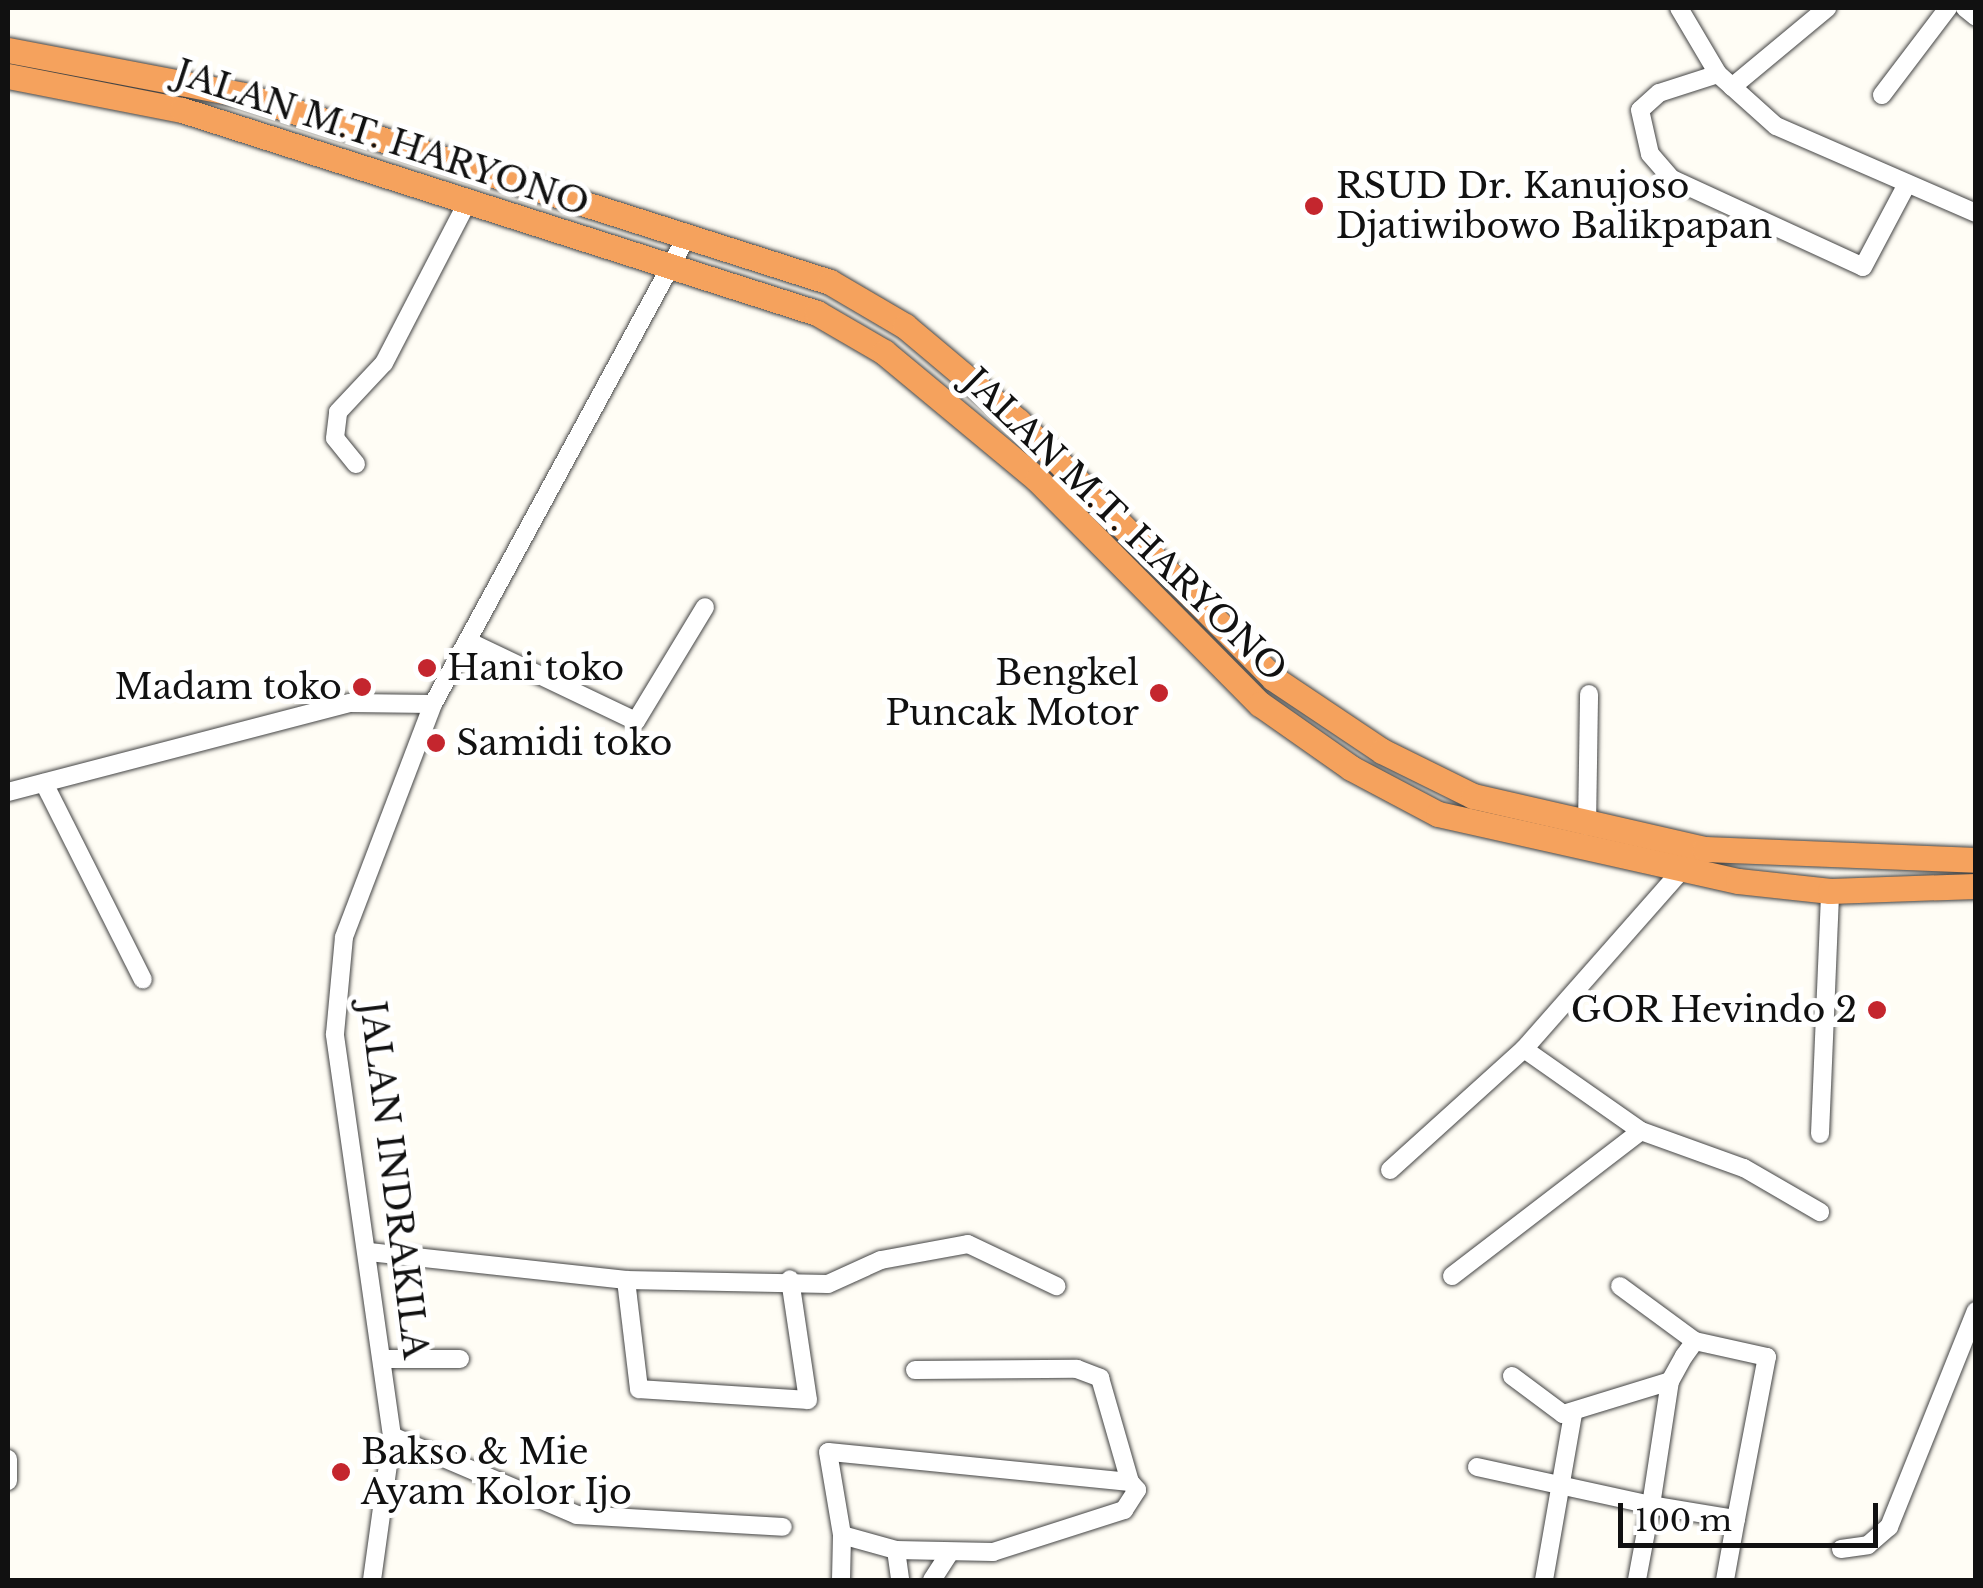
<!DOCTYPE html>
<html>
<head>
<meta charset="utf-8">
<style>
	body { margin:0 }
	#map { position:relative; width:1983px; height:1588px; overflow:hidden; background:#fffdf5; font-family:"Libre Baskerville",serif }
	div>[style] { position:absolute }
	.roads { filter:drop-shadow(0 0 2px #444) drop-shadow(0 0 2px #444) }
	.minor>* { height:18px; margin:-9px; padding:0 9px; transform-origin:9px; border-radius:9px; background:#fff }
	.highway>* { height:25px; margin:-12.5px; padding:0 12.5px; transform-origin:12.5px; border-radius:12.5px; background:#f5a25d }
	.dots>* { width:28px; height:28px; translate:-50% -50%; box-sizing:border-box; border:5px solid #fff; border-radius:50% }
	span { translate:-50% -50%; white-space:nowrap; text-align:center; line-height:1.15; -webkit-text-stroke:10px #fff; paint-order:stroke }
	.street-label { font-size:35px; color:#111 }
	.poi-label { font-size:35px; color:#111 }
	.left { translate:0 -50%; text-align:left }
	.right { translate:-100% -50%; text-align:right }
	.frame { position:absolute; inset:0; border:10px solid #111; pointer-events:none }
	.scale { position:absolute; left:1618px; top:1503px; width:260px; height:45px; box-sizing:border-box; border:5px solid #111; border-top:0; padding-left:12px; font-size:30px; line-height:35px; white-space:nowrap; color:#111; -webkit-text-stroke:8px #fff; paint-order:stroke }
</style>
</head>
<body>
<div id="map">
	<div class="roads">
		<div class="minor">
			<div style="left:1679px;top:8px;width:77px;rotate:59.4deg"></div>
			<div style="left:1718px;top:74px;width:78px;rotate:41.9deg"></div>
			<div style="left:1776px;top:126px;width:218px;rotate:23.5deg"></div>
			<div style="left:1965px;top:8px;width:14px;rotate:39deg"></div>
			<div style="left:1718px;top:74px;width:62px;rotate:162.1deg"></div>
			<div style="left:1659px;top:93px;width:25px;rotate:138deg"></div>
			<div style="left:1640px;top:110px;width:45px;rotate:77.2deg"></div>
			<div style="left:1650px;top:154px;width:33px;rotate:49deg"></div>
			<div style="left:1672px;top:179px;width:210px;rotate:24.7deg"></div>
			<div style="left:1863px;top:267px;width:94px;rotate:-62.1deg"></div>
			<div style="left:1732px;top:87px;width:124px;rotate:-39.7deg"></div>
			<div style="left:1882px;top:95px;width:109px;rotate:-52.8deg"></div>
			<div style="left:356px;top:464px;width:33px;rotate:-129deg"></div>
			<div style="left:335px;top:438px;width:26px;rotate:-83deg"></div>
			<div style="left:338px;top:412px;width:67px;rotate:-46.8deg"></div>
			<div style="left:384px;top:363px;width:180px;rotate:-62.6deg"></div>
			<div style="left:468px;top:641px;width:186px;rotate:25.5deg"></div>
			<div style="left:636px;top:721px;width:133px;rotate:-58.8deg"></div>
			<div style="left:44px;top:783px;width:220px;rotate:63.3deg"></div>
			<div style="left:8px;top:792px;width:353px;rotate:-14.6deg"></div>
			<div style="left:350px;top:703px;width:83px;rotate:0.7deg"></div>
			<div style="left:1587px;top:826px;width:132px;rotate:-89.1deg"></div>
			<div style="left:1524px;top:1049px;width:143px;rotate:35deg"></div>
			<div style="left:1641px;top:1131px;width:109px;rotate:19.8deg"></div>
			<div style="left:1744px;top:1168px;width:88px;rotate:30.1deg"></div>
			<div style="left:1820px;top:1134px;width:243px;rotate:-87.6deg"></div>
			<div style="left:1390px;top:1170px;width:181px;rotate:-42.1deg"></div>
			<div style="left:1524px;top:1049px;width:235px;rotate:-48.6deg"></div>
			<div style="left:369px;top:1252px;width:259px;rotate:6.2deg"></div>
			<div style="left:626px;top:1280px;width:202px;rotate:1.1deg"></div>
			<div style="left:828px;top:1284px;width:58px;rotate:-24.4deg"></div>
			<div style="left:881px;top:1260px;width:88px;rotate:-10.4deg"></div>
			<div style="left:968px;top:1244px;width:98px;rotate:25.5deg"></div>
			<div style="left:1452px;top:1276px;width:238px;rotate:-37.5deg"></div>
			<div style="left:626px;top:1280px;width:110px;rotate:83.2deg"></div>
			<div style="left:639px;top:1389px;width:169px;rotate:3.7deg"></div>
			<div style="left:808px;top:1400px;width:122px;rotate:-98.5deg"></div>
			<div style="left:1620px;top:1286px;width:93px;rotate:36.3deg"></div>
			<div style="left:384px;top:1359px;width:76px"></div>
			<div style="left:915px;top:1370px;width:162px;rotate:-0.4deg"></div>
			<div style="left:1077px;top:1369px;width:25px;rotate:21deg"></div>
			<div style="left:1100px;top:1378px;width:108px;rotate:73.9deg"></div>
			<div style="left:1512px;top:1376px;width:64px;rotate:36.7deg"></div>
			<div style="left:1563px;top:1414px;width:112px;rotate:-17.1deg"></div>
			<div style="left:392px;top:1436px;width:201px;rotate:23.1deg"></div>
			<div style="left:577px;top:1515px;width:206px;rotate:3.3deg"></div>
			<div style="left:8px;top:1459px;width:22px;rotate:90deg"></div>
			<div style="left:1477px;top:1467px;width:178px;rotate:12.3deg"></div>
			<div style="left:1651px;top:1505px;width:86px;rotate:9.4deg"></div>
			<div style="left:1736px;top:1519px;width:165px;rotate:-79.2deg"></div>
			<div style="left:1767px;top:1357px;width:74px;rotate:-167.5deg"></div>
			<div style="left:1695px;top:1341px;width:19px;rotate:126deg"></div>
			<div style="left:1684px;top:1356px;width:29px;rotate:119deg"></div>
			<div style="left:1670px;top:1381px;width:125px;rotate:98.7deg"></div>
			<div style="left:1651px;top:1505px;width:76px;rotate:100.6deg"></div>
			<div style="left:1841px;top:1549px;width:27px;rotate:-8deg"></div>
			<div style="left:1868px;top:1545px;width:28px;rotate:-41deg"></div>
			<div style="left:1889px;top:1527px;width:233px;rotate:-68.1deg"></div>
			<div style="left:896px;top:1550px;width:97px;rotate:1.2deg"></div>
			<div style="left:993px;top:1552px;width:138px;rotate:-17.8deg"></div>
			<div style="left:1124px;top:1510px;width:24px;rotate:-57deg"></div>
			<div style="left:1137px;top:1490px;width:11px;rotate:-131deg"></div>
			<div style="left:1130px;top:1482px;width:303px;rotate:-174.3deg"></div>
			<div style="left:828px;top:1452px;width:84px;rotate:80.4deg"></div>
			<div style="left:842px;top:1535px;width:56px;rotate:15.5deg"></div>
			<div style="left:896px;top:1550px;width:30px;rotate:82deg"></div>
			<div style="left:372px;top:1580px;width:145px;rotate:-82.1deg"></div>
			<div style="left:392px;top:1436px;width:406px;rotate:-98.1deg"></div>
			<div style="left:335px;top:1034px;width:97px;rotate:-84.7deg"></div>
			<div style="left:344px;top:937px;width:249px;rotate:-69.1deg"></div>
			<div style="left:433px;top:704px;width:532px;rotate:-61.51deg"></div>
			<div style="left:841px;top:1580px;width:45px;rotate:-88.7deg"></div>
			<div style="left:932px;top:1580px;width:30px;rotate:-57deg"></div>
			<div style="left:1544px;top:1580px;width:169px;rotate:-80.1deg"></div>
			<div style="left:1725px;top:1580px;width:62px;rotate:-79.8deg"></div>
		</div>
		<div class="highway">
			<div style="left:8px;top:50px;width:239px;rotate:10.8deg"></div>
			<div style="left:243px;top:95px;width:616px;rotate:17.67deg"></div>
			<div style="left:830px;top:282px;width:87px;rotate:30.4deg"></div>
			<div style="left:905px;top:326px;width:148px;rotate:40.1deg"></div>
			<div style="left:1018px;top:421px;width:362px;rotate:45.2deg"></div>
			<div style="left:1273px;top:678px;width:131px;rotate:33.8deg"></div>
			<div style="left:1382px;top:751px;width:102px;rotate:26.3deg"></div>
			<div style="left:1473px;top:796px;width:238px;rotate:12.9deg"></div>
			<div style="left:1705px;top:849px;width:271px;rotate:2.3deg"></div>
			<div style="left:8px;top:76px;width:177px;rotate:11.1deg"></div>
			<div style="left:182px;top:110px;width:667px;rotate:17.73deg"></div>
			<div style="left:817px;top:313px;width:78px;rotate:30.2deg"></div>
			<div style="left:884px;top:352px;width:199px;rotate:39.7deg"></div>
			<div style="left:1037px;top:479px;width:317px;rotate:45.3deg"></div>
			<div style="left:1260px;top:704px;width:111px;rotate:35.1deg"></div>
			<div style="left:1351px;top:768px;width:98px;rotate:27.9deg"></div>
			<div style="left:1438px;top:814px;width:307px;rotate:12.6deg"></div>
			<div style="left:1738px;top:881px;width:93px;rotate:6.2deg"></div>
			<div style="left:1830px;top:891px;width:146px;rotate:-2deg"></div>
		</div>
	</div>
	<div class="dots">
		<div style="left:1314px;top:206px;background:#c4262e"></div>
		<div style="left:427px;top:668px;background:#c4262e"></div>
		<div style="left:362px;top:687px;background:#c4262e"></div>
		<div style="left:1159px;top:693px;background:#c4262e"></div>
		<div style="left:436px;top:743px;background:#c4262e"></div>
		<div style="left:1877px;top:1010px;background:#c4262e"></div>
		<div style="left:341px;top:1472px;background:#c4262e"></div>
	</div>
	<div class="street-label">
		<span style="left:382px;top:138px;rotate:18deg">JALAN M.T. HARYONO</span>
		<span style="left:1125px;top:525px;rotate:44deg">JALAN M.T. HARYONO</span>
		<span style="left:394px;top:1180px;rotate:83deg">JALAN INDRAKILA</span>
	</div>
	<div class="poi-label">
		<span class="left" style="left:1336px;top:206px">RSUD Dr. Kanujoso<br>Djatiwibowo Balikpapan</span>
		<span class="left" style="left:447px;top:668px">Hani toko</span>
		<span class="right" style="left:1139px;top:693px">Bengkel<br>Puncak Motor</span>
		<span class="right" style="left:342px;top:687px">Madam toko</span>
		<span class="left" style="left:456px;top:743px">Samidi toko</span>
		<span class="right" style="left:1857px;top:1010px">GOR Hevindo 2</span>
		<span class="left" style="left:361px;top:1472px">Bakso &amp; Mie<br>Ayam Kolor Ijo</span>
	</div>
	<div class="frame"></div>
	<div class="scale">100 m</div>
</div>
</body>
</html>
